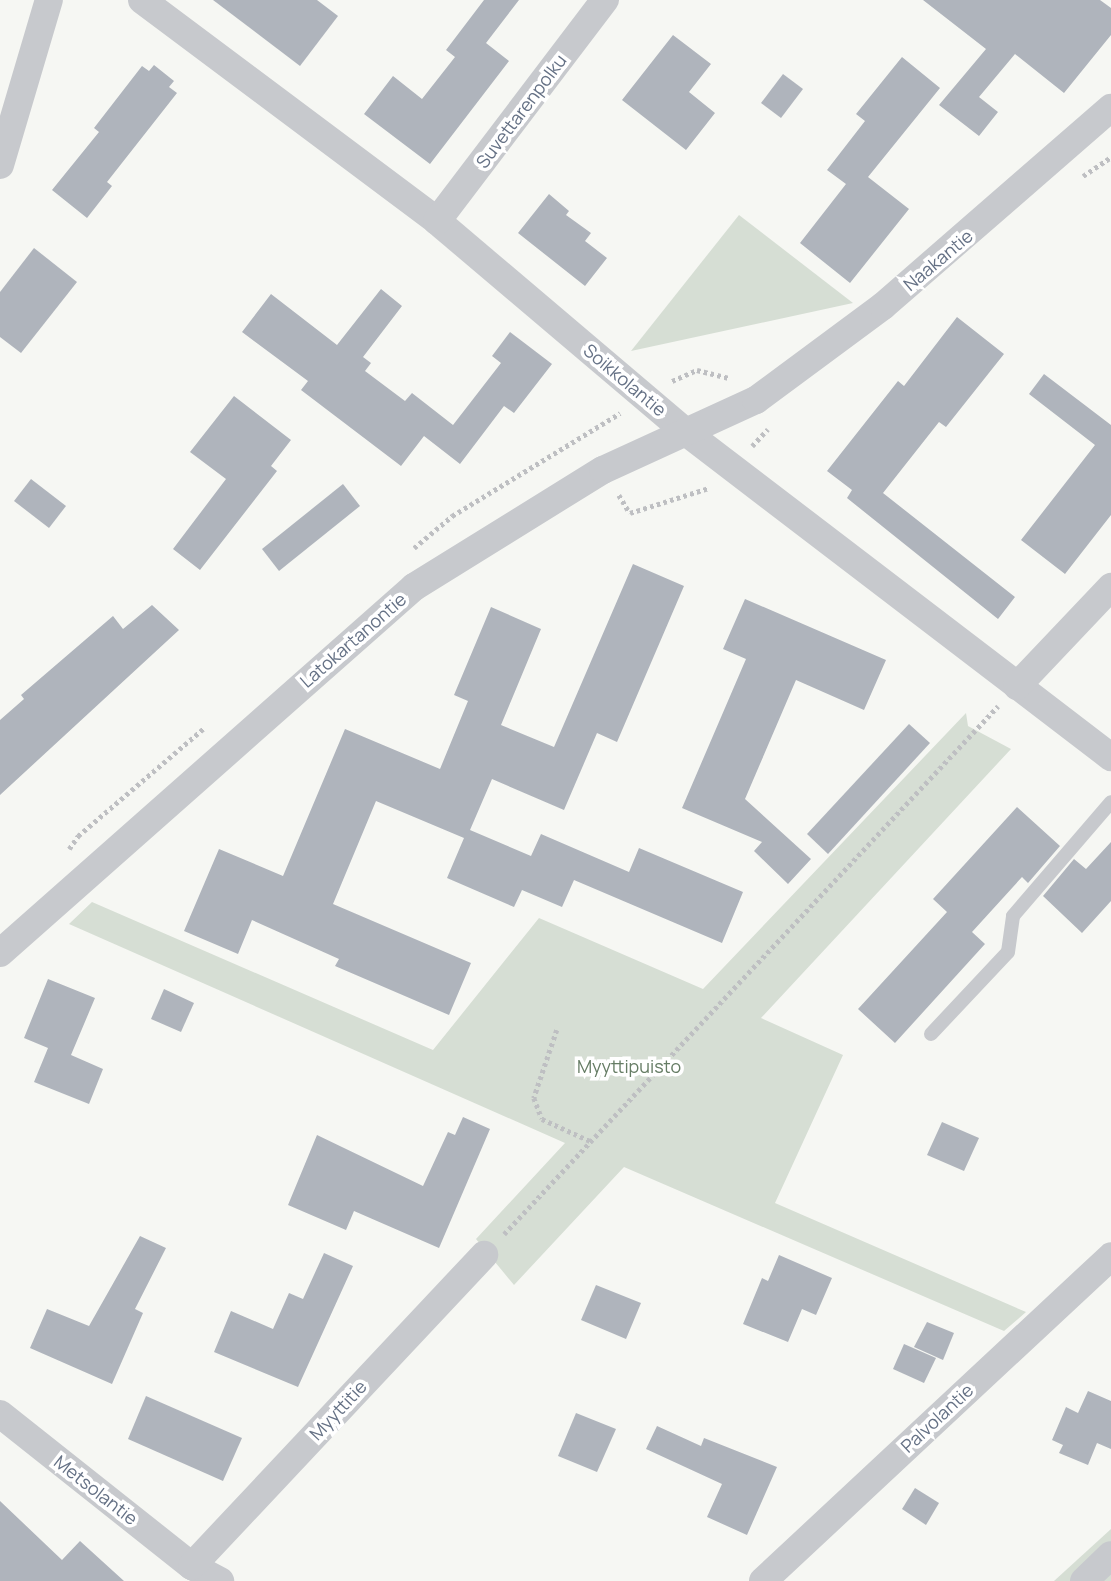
<!DOCTYPE html>
<html>
<head>
<meta charset="utf-8">
<style>
	body { margin:0 }
	#map { position:relative; width:1111px; height:1581px; overflow:hidden; background:#f6f7f3; font-family:Manrope,sans-serif }
	div>[style] { position:absolute }
	.green>* { inset:0; background:#d6ded4 }
	.building>* { inset:0; background:#afb4bc }
	.path>* { height:4.5px; margin-top:-2.25px; transform-origin:0; background:repeating-linear-gradient(90deg,#bebfc2 0 3.5px,transparent 0 7px) }
	.service>* { height:14px; margin:-7px; padding:0 7px; transform-origin:7px; border-radius:7px; background:#c7c9cd }
	.minor>* { height:28px; margin:-14px; padding:0 14px; transform-origin:14px; border-radius:14px; background:#c7c9cd }
	span { translate:-50% -50%; white-space:nowrap; text-align:center; line-height:1.15; -webkit-text-stroke:7px #fff; paint-order:stroke }
	.street-label { font-size:18px; color:#657185 }
	.park-label { font-size:18px; color:#657c64 }
</style>
</head>
<body>
<div id="map">
	<div class="green">
		<div style="clip-path:polygon(739px 215px,853px 303px,631px 351px)"></div>
		<div style="clip-path:polygon(966px 713px,968px 726px,1011px 749px,761px 1018px,843px 1055px,775px 1203px,1026px 1312px,1004px 1331px,624px 1167px,514px 1285px,476px 1239px,565px 1143px,69px 924px,92px 902px,433px 1050px,539px 918px,703px 989px)"></div>
		<div style="clip-path:polygon(1111px 1529px,1111px 1581px,1054px 1581px)"></div>
	</div>
	<div class="building">
		<div style="clip-path:polygon(213px 0,317px 0,338px 16px,300px 66px)"></div>
		<div style="clip-path:polygon(484px 0,519px 0,486px 43px,509px 61px,430px 164px,364px 114px,393px 76px,422px 99px,455px 57px,446px 50px)"></div>
		<div style="clip-path:polygon(923px 0,1100px 0,1111px 8px,1111px 35px,1064px 93px,1015px 54px,979px 97px,998px 112px,979px 136px,939px 105px,986px 49px)"></div>
		<div style="clip-path:polygon(673px 35px,711px 64px,689px 92px,715px 113px,686px 150px,622px 100px)"></div>
		<div style="clip-path:polygon(902px 57px,940px 88px,868px 177px,909px 209px,850px 283px,800px 243px,846px 184px,827px 170px,865px 121px,856px 114px)"></div>
		<div style="clip-path:polygon(154px 65px,174px 81px,169px 87px,177px 93px,107px 182px,112px 186px,87px 218px,52px 190px,99px 132px,94px 128px,142px 66px,149px 71px)"></div>
		<div style="clip-path:polygon(783px 74px,803px 89px,781px 118px,761px 103px)"></div>
		<div style="clip-path:polygon(549px 194px,569px 211px,566px 215px,591px 233px,585px 241px,607px 258px,585px 286px,518px 233px)"></div>
		<div style="clip-path:polygon(34px 248px,77px 282px,21px 353px,0 337px,0 292px)"></div>
		<div style="clip-path:polygon(381px 289px,402px 306px,363px 357px,371px 363px,365px 371px,405px 401px,412px 393px,453px 425px,501px 363px,492px 356px,510px 332px,552px 364px,514px 413px,504px 406px,460px 464px,424px 436px,401px 466px,301px 390px,308px 381px,242px 332px,271px 294px,337px 345px)"></div>
		<div style="clip-path:polygon(957px 317px,1004px 354px,946px 427px,939px 422px,883px 493px,1015px 597px,998px 619px,847px 498px,852px 490px,827px 471px,898px 381px,904px 386px)"></div>
		<div style="clip-path:polygon(1044px 374px,1111px 425px,1111px 515px,1065px 574px,1021px 540px,1095px 445px,1029px 394px)"></div>
		<div style="clip-path:polygon(234px 396px,291px 440px,271px 466px,277px 471px,200px 570px,173px 549px,226px 479px,190px 452px)"></div>
		<div style="clip-path:polygon(31px 479px,66px 506px,49px 528px,14px 501px)"></div>
		<div style="clip-path:polygon(343px 484px,360px 506px,279px 571px,262px 549px)"></div>
		<div style="clip-path:polygon(633px 564px,684px 586px,617px 742px,597px 733px,564px 810px,492px 779px,470px 830px,531px 856px,541px 834px,629px 872px,639px 848px,743px 892px,722px 943px,574px 880px,562px 907px,522px 890px,514px 907px,447px 878px,464px 838px,376px 801px,333px 904px,471px 963px,449px 1015px,335px 966px,339px 959px,252px 920px,238px 954px,184px 931px,219px 849px,283px 876px,345px 729px,440px 769px,468px 701px,454px 695px,491px 607px,541px 629px,501px 725px,554px 747px)"></div>
		<div style="clip-path:polygon(745px 599px,886px 660px,864px 710px,796px 680px,745px 799px,811px 859px,788px 884px,754px 851px,762px 842px,682px 808px,746px 659px,723px 649px)"></div>
		<div style="clip-path:polygon(152px 605px,179px 630px,0 795px,0 720px,24px 699px,21px 695px,113px 616px,123px 629px)"></div>
		<div style="clip-path:polygon(909px 724px,930px 743px,828px 854px,807px 834px)"></div>
		<div style="clip-path:polygon(1017px 807px,1060px 846px,1028px 883px,1022px 877px,972px 932px,985px 944px,895px 1043px,858px 1009px,947px 912px,933px 899px)"></div>
		<div style="clip-path:polygon(1111px 842px,1111px 901px,1082px 933px,1043px 896px,1074px 859px,1086px 869px)"></div>
		<div style="clip-path:polygon(48px 979px,95px 998px,71px 1055px,103px 1069px,89px 1104px,34px 1082px,48px 1048px,24px 1038px)"></div>
		<div style="clip-path:polygon(164px 989px,194px 1003px,181px 1032px,151px 1019px)"></div>
		<div style="clip-path:polygon(463px 1117px,490px 1129px,439px 1248px,354px 1211px,346px 1230px,288px 1205px,317px 1135px,423px 1186px,448px 1132px,455px 1135px)"></div>
		<div style="clip-path:polygon(942px 1122px,979px 1138px,964px 1171px,927px 1155px)"></div>
		<div style="clip-path:polygon(140px 1236px,166px 1248px,135px 1309px,143px 1313px,112px 1384px,30px 1348px,47px 1309px,89px 1326px)"></div>
		<div style="clip-path:polygon(324px 1253px,353px 1266px,298px 1387px,214px 1352px,231px 1311px,273px 1329px,289px 1293px,303px 1299px)"></div>
		<div style="clip-path:polygon(779px 1255px,832px 1278px,816px 1315px,802px 1309px,788px 1342px,743px 1324px,762px 1278px,768px 1281px)"></div>
		<div style="clip-path:polygon(596px 1285px,641px 1303px,626px 1339px,581px 1320px)"></div>
		<div style="clip-path:polygon(927px 1322px,954px 1333px,943px 1360px,914px 1347px)"></div>
		<div style="clip-path:polygon(904px 1344px,936px 1358px,924px 1383px,893px 1369px)"></div>
		<div style="clip-path:polygon(1088px 1391px,1111px 1401px,1111px 1449px,1097px 1443px,1088px 1465px,1059px 1453px,1063px 1445px,1052px 1440px,1066px 1407px,1078px 1413px)"></div>
		<div style="clip-path:polygon(146px 1396px,242px 1438px,223px 1481px,128px 1439px)"></div>
		<div style="clip-path:polygon(576px 1413px,616px 1429px,597px 1472px,558px 1456px)"></div>
		<div style="clip-path:polygon(657px 1426px,701px 1446px,704px 1438px,777px 1467px,747px 1535px,707px 1517px,722px 1484px,646px 1449px)"></div>
		<div style="clip-path:polygon(915px 1488px,939px 1503px,926px 1525px,902px 1509px)"></div>
		<div style="clip-path:polygon(0 1501px,62px 1560px,80px 1541px,124px 1581px,0 1581px)"></div>
	</div>
	<div class="path">
		<div style="left:1083px;top:176px;width:34px;rotate:-34deg"></div>
		<div style="left:672px;top:381px;width:27px;rotate:-24deg"></div>
		<div style="left:697px;top:370px;width:33px;rotate:14deg"></div>
		<div style="left:752px;top:446px;width:23px;rotate:-47deg"></div>
		<div style="left:619px;top:495px;width:21px;rotate:59deg"></div>
		<div style="left:630px;top:513px;width:83px;rotate:-17.6deg"></div>
		<div style="left:414px;top:548px;width:50px;rotate:-40.1deg"></div>
		<div style="left:452px;top:516px;width:197px;rotate:-31.5deg"></div>
		<div style="left:69px;top:849px;width:16px;rotate:-55deg"></div>
		<div style="left:78px;top:836px;width:165px;rotate:-40.6deg"></div>
		<div style="left:557px;top:1030px;width:72px;rotate:108.7deg"></div>
		<div style="left:534px;top:1098px;width:22px;rotate:69deg"></div>
		<div style="left:542px;top:1119px;width:53px;rotate:24.6deg"></div>
		<div style="left:504px;top:1234px;width:723px;rotate:-46.91deg"></div>
	</div>
	<div class="service">
		<div style="left:931px;top:1034px;width:112px;rotate:-46.8deg"></div>
		<div style="left:1008px;top:952px;width:36px;rotate:-82deg"></div>
		<div style="left:1013px;top:916px;width:150px;rotate:-49.3deg"></div>
	</div>
	<div class="minor">
		<div style="left:142px;top:0;width:369px;rotate:36.8deg"></div>
		<div style="left:437px;top:221px;width:328px;rotate:40.3deg"></div>
		<div style="left:687px;top:433px;width:534px;rotate:37.39deg"></div>
		<div style="left:0;top:165px;width:172px;rotate:-73.5deg"></div>
		<div style="left:437px;top:221px;width:278px;rotate:-52.8deg"></div>
		<div style="left:1017px;top:686px;width:137px;rotate:-46.5deg"></div>
		<div style="left:0;top:953px;width:553px;rotate:-41.48deg"></div>
		<div style="left:414px;top:587px;width:222px;rotate:-31.8deg"></div>
		<div style="left:603px;top:470px;width:168px;rotate:-24.6deg"></div>
		<div style="left:756px;top:400px;width:158px;rotate:-36.5deg"></div>
		<div style="left:883px;top:306px;width:302px;rotate:-41deg"></div>
		<div style="left:0;top:1414px;width:245px;rotate:38.4deg"></div>
		<div style="left:192px;top:1566px;width:32px;rotate:28deg"></div>
		<div style="left:192px;top:1566px;width:427px;rotate:-46.8deg"></div>
		<div style="left:763px;top:1581px;width:476px;rotate:-43deg"></div>
		<div style="left:1084px;top:1581px;width:37px;rotate:-44deg"></div>
	</div>
	<div class="street-label">
		<span style="left:521px;top:111px;rotate:-53deg">Suvettarenpolku</span>
		<span style="left:938px;top:260px;rotate:-40deg">Naakantie</span>
		<span style="left:625px;top:380px;rotate:40deg">Soikkolantie</span>
		<span style="left:353px;top:640px;rotate:-41deg">Latokartanontie</span>
		<span style="left:338px;top:1410px;rotate:-47deg">Myyttitie</span>
		<span style="left:937px;top:1418px;rotate:-43deg">Palvolantie</span>
		<span style="left:96px;top:1490px;rotate:38deg">Metsolantie</span>
	</div>
	<div class="park-label">
		<span style="left:629px;top:1066px">Myyttipuisto</span>
	</div>
</div>
</body>
</html>
